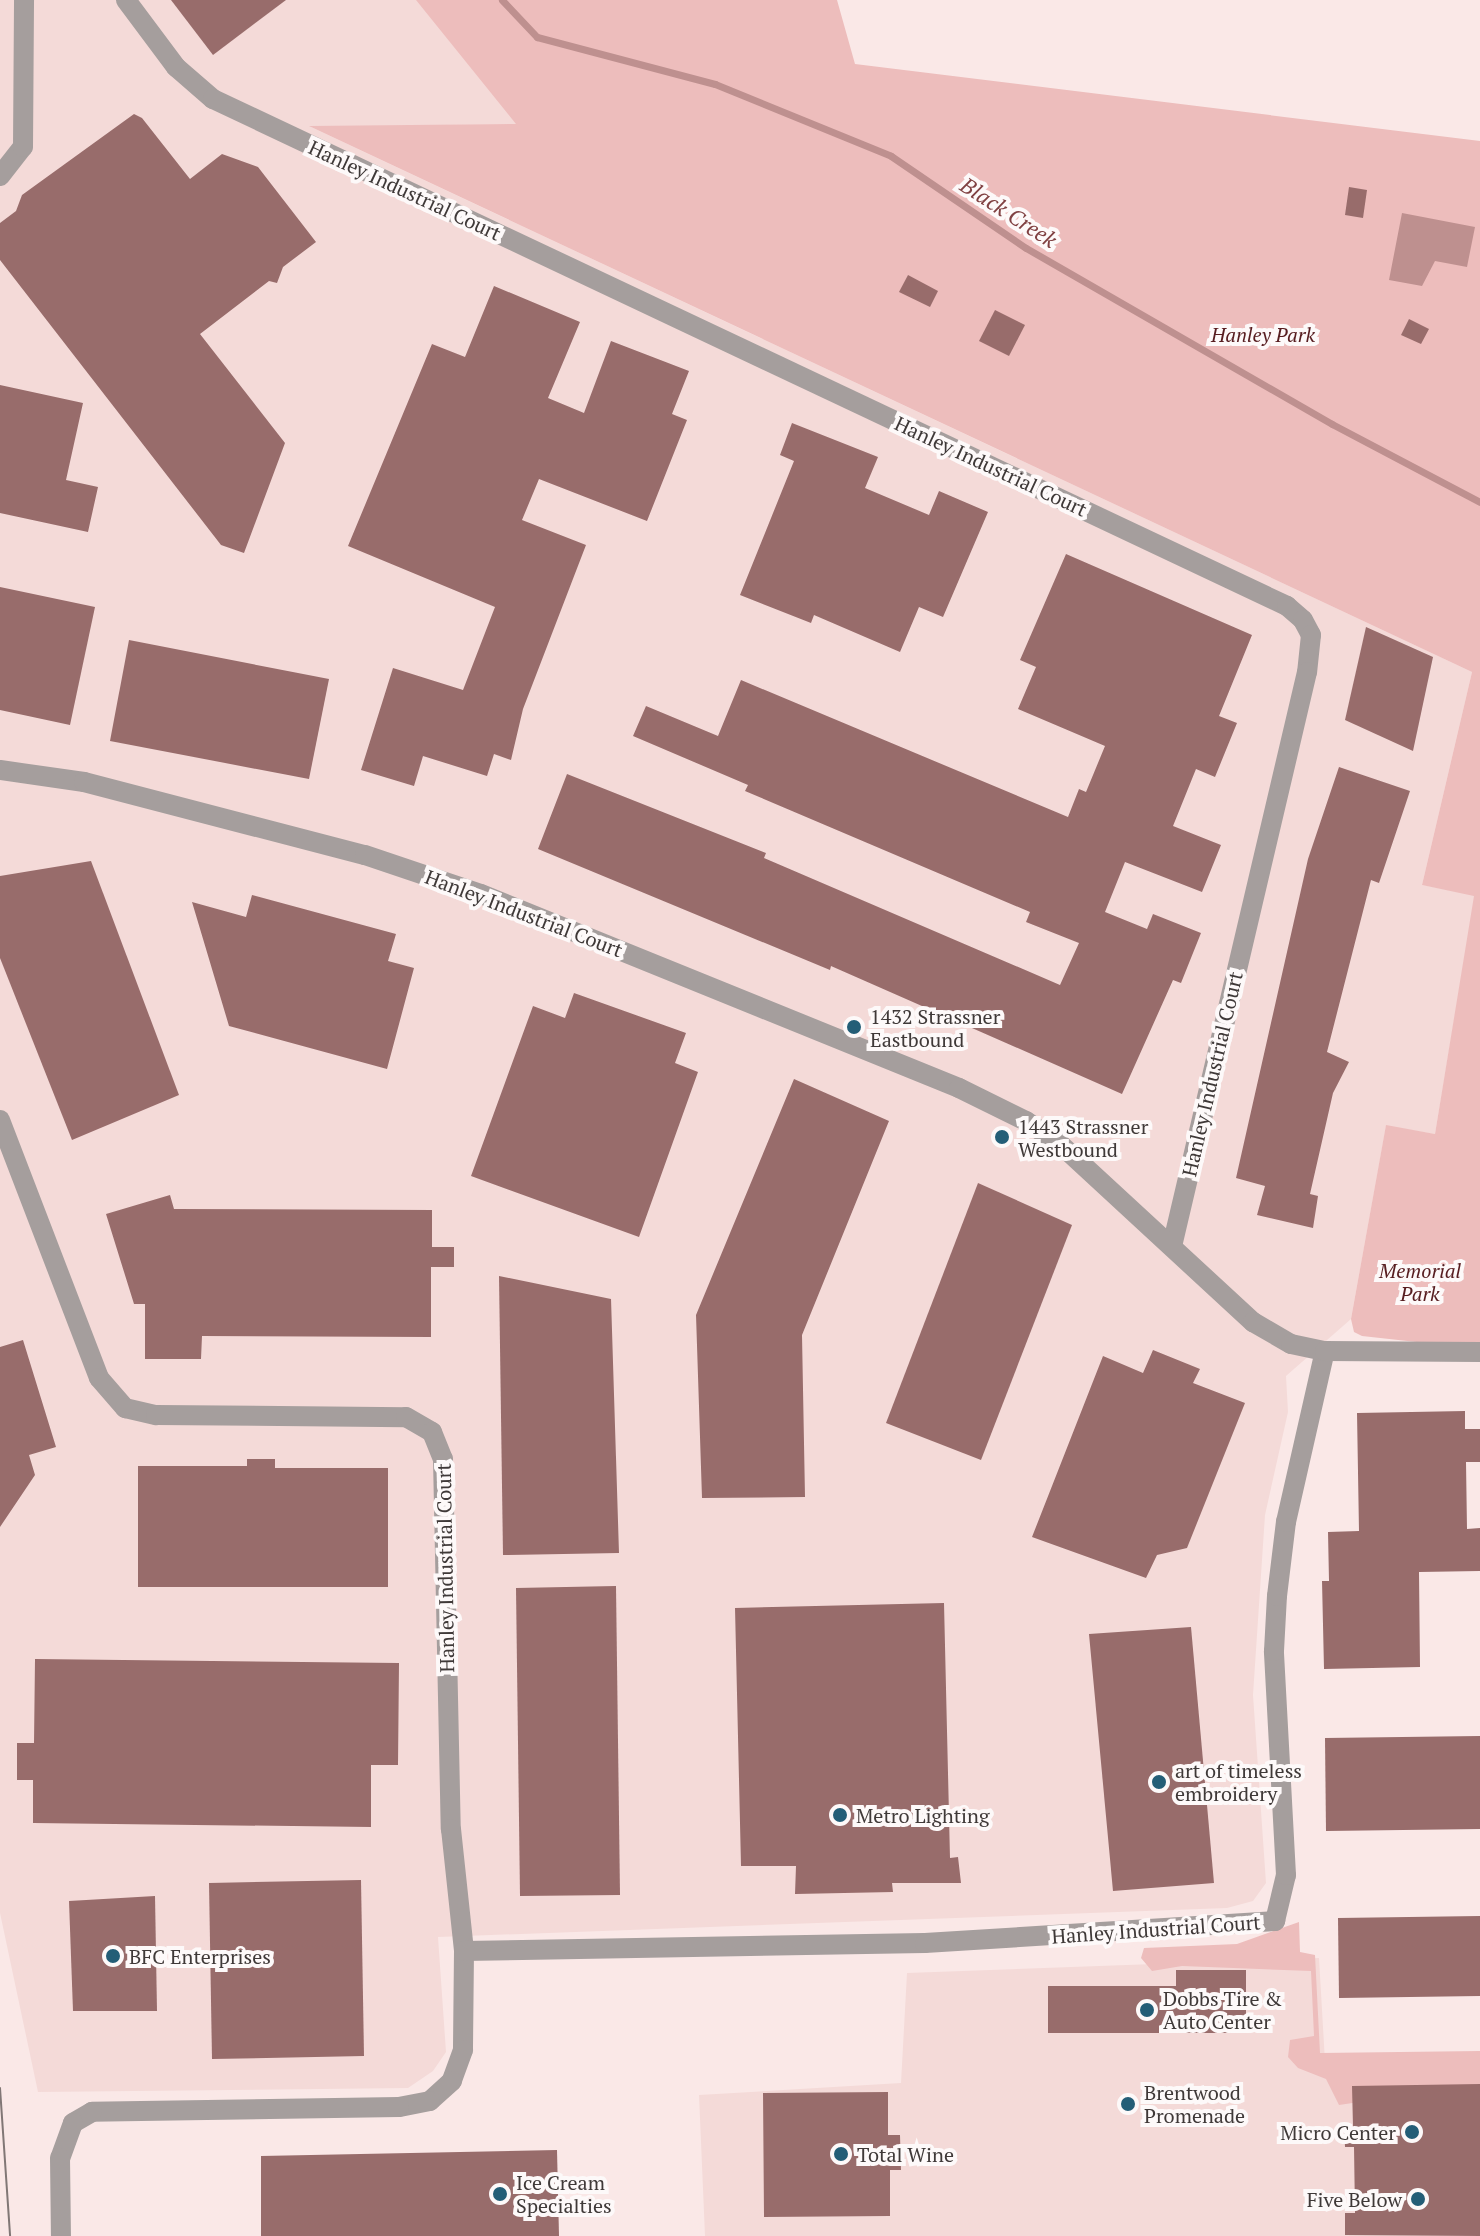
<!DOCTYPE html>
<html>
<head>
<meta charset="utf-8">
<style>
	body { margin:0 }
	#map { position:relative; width:1480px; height:2236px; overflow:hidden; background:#fae8e7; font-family:"PT Serif",serif }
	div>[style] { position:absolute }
	.built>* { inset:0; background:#f4dad8 }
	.green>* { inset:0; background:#edbdbc }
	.water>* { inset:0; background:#be908f }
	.stream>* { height:7px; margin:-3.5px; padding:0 3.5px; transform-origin:3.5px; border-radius:3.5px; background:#be908f }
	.building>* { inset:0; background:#986c6b }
	.minor>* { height:20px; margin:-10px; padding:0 10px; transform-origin:10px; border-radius:10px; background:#a59e9d }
	.tertiary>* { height:20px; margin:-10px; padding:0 10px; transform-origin:10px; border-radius:10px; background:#a59e9d }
	.tram>* { height:2px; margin:-1px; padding:0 1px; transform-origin:1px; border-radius:1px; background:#817776 }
	.dots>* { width:22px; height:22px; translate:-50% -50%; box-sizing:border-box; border:4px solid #fdf9f9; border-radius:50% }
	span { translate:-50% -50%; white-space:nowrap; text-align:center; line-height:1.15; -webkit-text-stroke:8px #fdf9f9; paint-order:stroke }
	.street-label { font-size:20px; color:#3f3938 }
	.park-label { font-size:20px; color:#571d20; font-style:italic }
	.poi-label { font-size:20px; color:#3f3938 }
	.left { translate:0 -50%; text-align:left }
	.right { translate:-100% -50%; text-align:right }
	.water-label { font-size:22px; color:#804142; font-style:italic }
</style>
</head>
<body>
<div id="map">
	<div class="built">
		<div style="clip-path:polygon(0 0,425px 0,517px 124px,311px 127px,1472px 672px,1422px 885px,1475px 895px,1435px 1134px,1386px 1126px,1351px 1319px,1286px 1376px,1288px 1412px,1265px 1515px,1253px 1695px,1266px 1883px,1253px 1901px,1227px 1908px,438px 1937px,446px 2052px,433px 2071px,408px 2088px,38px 2092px,0 1913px)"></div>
		<div style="clip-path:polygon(1319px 1958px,1326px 2079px,1480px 2080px,1480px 2236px,705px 2236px,699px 2095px,901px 2083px,907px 1973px)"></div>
	</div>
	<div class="green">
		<div style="clip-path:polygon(416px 0,837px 0,855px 64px,1480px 141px,1480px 1349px,1362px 1336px,1354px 1332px,1351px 1319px,1386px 1125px,1435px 1134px,1474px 896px,1422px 885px,1472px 672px,309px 126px,516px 124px)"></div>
		<div style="clip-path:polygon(1299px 1922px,1300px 1952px,1315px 1955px,1320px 2053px,1480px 2051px,1480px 2084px,1339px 2105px,1326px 2079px,1298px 2068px,1288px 2057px,1290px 2040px,1314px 2036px,1311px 1971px,1182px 1966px,1152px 1971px,1141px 1958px,1144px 1948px,1237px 1944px)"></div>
	</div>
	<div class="water">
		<div style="clip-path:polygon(1402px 213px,1475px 227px,1467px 267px,1435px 261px,1422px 286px,1389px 280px)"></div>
	</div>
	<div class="stream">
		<div style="left:502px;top:0;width:51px;rotate:46.6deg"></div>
		<div style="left:537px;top:37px;width:184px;rotate:14.8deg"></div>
		<div style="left:715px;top:84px;width:190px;rotate:22.2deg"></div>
		<div style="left:891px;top:156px;width:163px;rotate:34.3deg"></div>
		<div style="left:1026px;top:248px;width:353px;rotate:29.9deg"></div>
		<div style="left:1332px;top:424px;width:167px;rotate:27.8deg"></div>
	</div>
	<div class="building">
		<div style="clip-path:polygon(171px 0,286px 0,213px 55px)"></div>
		<div style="clip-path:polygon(134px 114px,142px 118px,190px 179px,222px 154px,258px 167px,316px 242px,283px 267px,277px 283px,269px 281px,200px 334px,285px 443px,244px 553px,221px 545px,0 260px,0 223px,16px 211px,22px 195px)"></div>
		<div style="clip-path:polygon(1349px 187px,1367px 190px,1363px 218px,1345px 215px)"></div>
		<div style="clip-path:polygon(908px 275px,938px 291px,930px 307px,899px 292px)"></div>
		<div style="clip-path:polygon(494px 286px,580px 322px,548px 398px,584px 413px,611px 341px,689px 371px,672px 414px,687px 420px,647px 521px,539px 479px,522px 520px,586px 545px,523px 709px,511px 760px,494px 754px,487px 776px,423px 756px,414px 786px,361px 770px,393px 668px,463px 690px,495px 607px,348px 546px,432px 344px,465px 357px)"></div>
		<div style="clip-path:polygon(995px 310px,1025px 325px,1009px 356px,979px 341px)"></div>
		<div style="clip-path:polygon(1409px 319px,1429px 329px,1421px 344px,1401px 335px)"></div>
		<div style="clip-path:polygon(0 385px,83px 403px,66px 480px,98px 487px,88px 532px,0 513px)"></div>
		<div style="clip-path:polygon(792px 423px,878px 457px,865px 488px,929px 515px,939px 491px,988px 512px,943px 617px,919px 607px,900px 652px,814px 615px,811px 623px,740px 595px,794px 461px,780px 455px)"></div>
		<div style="clip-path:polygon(1066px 554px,1252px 635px,1219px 716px,1237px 723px,1215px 777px,1196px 769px,1173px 826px,1221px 845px,1202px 892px,1125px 862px,1105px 912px,1147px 929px,1153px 914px,1201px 933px,1181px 983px,1173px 980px,1122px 1094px,831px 966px,830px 970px,538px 849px,567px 774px,766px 853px,764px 858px,1060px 985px,1079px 943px,1026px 922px,1030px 912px,745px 791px,748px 785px,633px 736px,646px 706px,718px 736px,741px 680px,1068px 817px,1079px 789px,1086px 792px,1105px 746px,1018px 709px,1036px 667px,1020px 660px)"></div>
		<div style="clip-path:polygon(0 587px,95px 607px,70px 725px,0 710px)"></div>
		<div style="clip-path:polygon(1366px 627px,1433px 657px,1413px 751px,1345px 720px)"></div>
		<div style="clip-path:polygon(129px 640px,329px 679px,309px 779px,110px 741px)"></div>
		<div style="clip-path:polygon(1339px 767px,1410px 791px,1379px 883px,1371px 880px,1327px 1052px,1349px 1062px,1333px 1093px,1310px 1194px,1318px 1196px,1313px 1228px,1257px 1215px,1265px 1186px,1236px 1178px,1308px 859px)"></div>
		<div style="clip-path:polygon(91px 861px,179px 1095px,72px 1140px,0 958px,0 876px)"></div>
		<div style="clip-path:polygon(252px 895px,396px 934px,388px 961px,414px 968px,387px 1069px,229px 1026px,192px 902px,246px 917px)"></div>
		<div style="clip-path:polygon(574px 993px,686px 1033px,675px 1063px,698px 1072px,639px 1237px,471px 1176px,533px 1006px,565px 1018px)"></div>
		<div style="clip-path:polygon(794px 1079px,889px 1121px,802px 1335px,805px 1497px,702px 1498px,696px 1315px)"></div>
		<div style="clip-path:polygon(978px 1183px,1072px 1225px,981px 1460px,886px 1423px)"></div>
		<div style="clip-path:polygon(170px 1195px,174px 1209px,432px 1210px,432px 1247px,454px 1247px,454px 1267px,431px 1267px,431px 1337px,202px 1336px,201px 1359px,145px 1359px,145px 1304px,134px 1304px,106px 1214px)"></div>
		<div style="clip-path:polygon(499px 1276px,611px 1299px,619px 1553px,503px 1555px)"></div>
		<div style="clip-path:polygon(23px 1340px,56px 1447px,29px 1455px,35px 1475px,0 1527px,0 1347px)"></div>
		<div style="clip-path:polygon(1153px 1350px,1200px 1369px,1193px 1383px,1245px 1403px,1187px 1548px,1157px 1555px,1146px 1578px,1032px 1537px,1103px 1356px,1143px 1373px)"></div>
		<div style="clip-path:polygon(1465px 1411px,1465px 1429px,1480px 1429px,1480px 1462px,1466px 1462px,1467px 1529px,1480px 1528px,1480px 1571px,1419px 1572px,1420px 1667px,1324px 1669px,1322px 1581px,1329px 1581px,1328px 1532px,1359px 1531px,1357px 1413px)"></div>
		<div style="clip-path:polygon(247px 1459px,275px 1459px,275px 1468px,388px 1468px,388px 1587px,138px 1587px,138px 1466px,247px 1466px)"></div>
		<div style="clip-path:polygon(616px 1586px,620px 1895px,520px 1896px,516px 1588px)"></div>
		<div style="clip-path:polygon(944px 1603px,950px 1858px,958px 1857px,961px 1883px,892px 1883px,893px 1892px,795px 1894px,796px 1866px,741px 1866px,735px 1608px)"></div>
		<div style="clip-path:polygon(1191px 1627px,1214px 1883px,1113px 1891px,1089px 1634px)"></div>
		<div style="clip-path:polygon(35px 1659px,399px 1663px,398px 1765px,371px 1765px,371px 1827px,33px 1823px,33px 1780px,17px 1780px,17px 1743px,34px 1743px)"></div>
		<div style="clip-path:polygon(1480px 1736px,1480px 1829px,1326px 1831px,1325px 1738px)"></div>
		<div style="clip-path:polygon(361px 1880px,364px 2056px,212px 2059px,209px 1883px)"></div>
		<div style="clip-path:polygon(155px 1896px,157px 2011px,73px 2011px,69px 1901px)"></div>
		<div style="clip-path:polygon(1480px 1916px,1480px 1996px,1339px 1998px,1338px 1918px)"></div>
		<div style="clip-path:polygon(1176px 1970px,1246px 1970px,1246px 2033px,1048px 2033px,1048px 1986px,1176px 1986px)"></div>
		<div style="clip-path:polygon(1480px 2084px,1480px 2236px,1345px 2235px,1345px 2213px,1355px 2213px,1354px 2147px,1345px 2147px,1344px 2127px,1353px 2127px,1352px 2086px)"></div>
		<div style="clip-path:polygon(888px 2092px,888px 2135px,900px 2135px,901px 2170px,890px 2170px,890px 2216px,764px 2217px,763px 2093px)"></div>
		<div style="clip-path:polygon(557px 2150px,559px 2236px,261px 2236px,261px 2156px)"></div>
	</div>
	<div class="minor">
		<div style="left:126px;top:0;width:84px;rotate:53.3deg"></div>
		<div style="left:176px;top:67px;width:49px;rotate:40.9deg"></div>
		<div style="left:213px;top:99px;width:1188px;rotate:25.27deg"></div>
		<div style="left:1287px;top:606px;width:21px;rotate:41deg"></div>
		<div style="left:1303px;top:620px;width:17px;rotate:62deg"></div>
		<div style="left:1311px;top:635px;width:37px;rotate:96deg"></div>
		<div style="left:1307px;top:672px;width:590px;rotate:103.23deg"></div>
		<div style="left:0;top:176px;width:37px;rotate:-52deg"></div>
		<div style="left:23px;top:147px;width:147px;rotate:-89.6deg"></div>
		<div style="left:0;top:1120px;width:276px;rotate:69deg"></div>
		<div style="left:99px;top:1378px;width:40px;rotate:49deg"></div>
		<div style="left:125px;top:1408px;width:32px;rotate:13deg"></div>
		<div style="left:156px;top:1415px;width:250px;rotate:0.5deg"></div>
		<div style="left:406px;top:1417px;width:30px;rotate:30deg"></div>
		<div style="left:432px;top:1432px;width:29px;rotate:68deg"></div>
		<div style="left:443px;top:1459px;width:370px;rotate:88.8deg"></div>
		<div style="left:451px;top:1829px;width:123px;rotate:83.9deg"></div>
		<div style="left:464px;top:1951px;width:99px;rotate:90.6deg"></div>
		<div style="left:463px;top:2050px;width:33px;rotate:110deg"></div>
		<div style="left:452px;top:2081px;width:30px;rotate:138deg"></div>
		<div style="left:430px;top:2101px;width:32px;rotate:169deg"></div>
		<div style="left:399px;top:2107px;width:307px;rotate:179.1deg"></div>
		<div style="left:92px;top:2112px;width:22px;rotate:150deg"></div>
		<div style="left:73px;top:2123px;width:37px;rotate:110deg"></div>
		<div style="left:60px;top:2158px;width:78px;rotate:89.3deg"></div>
		<div style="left:464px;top:1951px;width:461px;rotate:-1deg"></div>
		<div style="left:925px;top:1943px;width:351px;rotate:-3.6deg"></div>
		<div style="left:1275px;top:1921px;width:47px;rotate:-76.6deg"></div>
		<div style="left:1286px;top:1875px;width:224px;rotate:-93.1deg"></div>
		<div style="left:1274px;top:1651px;width:55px;rotate:-86.9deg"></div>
		<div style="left:1277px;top:1596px;width:75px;rotate:-83.1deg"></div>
		<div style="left:1286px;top:1522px;width:175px;rotate:-77.2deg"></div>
	</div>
	<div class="tertiary">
		<div style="left:0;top:770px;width:85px;rotate:8.1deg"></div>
		<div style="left:84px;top:782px;width:290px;rotate:14.6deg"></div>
		<div style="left:365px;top:855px;width:122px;rotate:18.6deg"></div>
		<div style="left:481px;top:894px;width:516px;rotate:22.09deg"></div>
		<div style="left:959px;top:1088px;width:75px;rotate:26.2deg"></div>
		<div style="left:1026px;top:1121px;width:41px;rotate:34.1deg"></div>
		<div style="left:1060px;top:1144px;width:263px;rotate:42.7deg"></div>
		<div style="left:1253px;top:1322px;width:44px;rotate:30.1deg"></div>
		<div style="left:1291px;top:1344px;width:35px;rotate:12deg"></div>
		<div style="left:1325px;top:1351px;width:155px;rotate:0.4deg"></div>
	</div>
	<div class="tram">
		<div style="left:0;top:2088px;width:148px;rotate:86.1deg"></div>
	</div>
	<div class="dots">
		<div style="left:854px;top:1027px;background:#245e77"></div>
		<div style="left:1002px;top:1137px;background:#245e77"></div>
		<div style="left:1159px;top:1782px;background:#245e77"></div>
		<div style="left:840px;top:1815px;background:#245e77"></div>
		<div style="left:113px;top:1956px;background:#245e77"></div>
		<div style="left:1147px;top:2010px;background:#245e77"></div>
		<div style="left:1128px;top:2104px;background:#245e77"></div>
		<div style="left:1412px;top:2132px;background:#245e77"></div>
		<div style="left:841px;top:2154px;background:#245e77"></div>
		<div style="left:500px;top:2194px;background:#245e77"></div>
		<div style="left:1418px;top:2199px;background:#245e77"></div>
	</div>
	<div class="street-label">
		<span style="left:405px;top:190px;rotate:25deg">Hanley Industrial Court</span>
		<span style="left:991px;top:466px;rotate:25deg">Hanley Industrial Court</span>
		<span style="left:524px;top:913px;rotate:21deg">Hanley Industrial Court</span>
		<span style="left:1212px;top:1074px;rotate:-77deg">Hanley Industrial Court</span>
		<span style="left:445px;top:1568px;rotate:-91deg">Hanley Industrial Court</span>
		<span style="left:1156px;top:1929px;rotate:-4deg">Hanley Industrial Court</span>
	</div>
	<div class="park-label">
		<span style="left:1263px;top:334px">Hanley Park</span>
		<span style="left:1420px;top:1282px">Memorial<br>Park</span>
	</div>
	<div class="poi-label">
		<span class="left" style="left:870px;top:1028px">1432 Strassner<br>Eastbound</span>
		<span class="left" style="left:1018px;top:1138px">1443 Strassner<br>Westbound</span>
		<span class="left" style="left:1175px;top:1782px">art of timeless<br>embroidery</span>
		<span class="left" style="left:856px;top:1815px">Metro Lighting</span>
		<span class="left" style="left:129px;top:1956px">BFC Enterprises</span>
		<span class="left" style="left:1163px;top:2010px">Dobbs Tire &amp;<br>Auto Center</span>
		<span class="left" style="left:1144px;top:2104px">Brentwood<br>Promenade</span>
		<span class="right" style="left:1396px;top:2132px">Micro Center</span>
		<span class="left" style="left:857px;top:2154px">Total Wine</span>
		<span class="left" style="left:516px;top:2194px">Ice Cream<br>Specialties</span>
		<span class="right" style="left:1402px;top:2199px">Five Below</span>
	</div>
	<div class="water-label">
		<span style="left:1009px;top:212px;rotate:33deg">Black Creek</span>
	</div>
</div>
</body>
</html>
